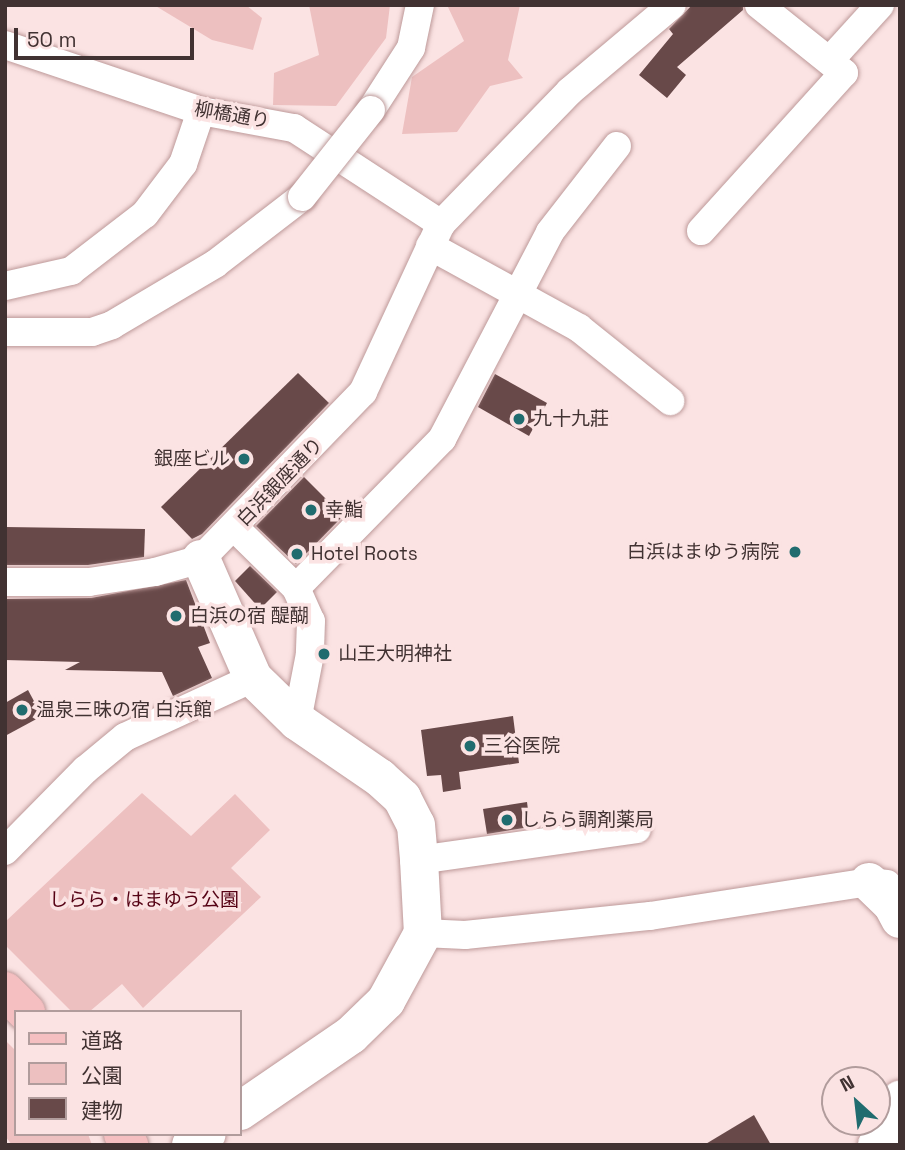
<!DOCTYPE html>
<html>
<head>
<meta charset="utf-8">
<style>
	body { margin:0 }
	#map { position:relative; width:905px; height:1150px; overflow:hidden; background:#fbe3e3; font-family:"Space Grotesk","Noto Sans JP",sans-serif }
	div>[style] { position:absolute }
	.green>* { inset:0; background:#edc0c0 }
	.building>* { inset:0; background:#684949 }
	.roads { filter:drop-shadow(0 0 2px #bd9999) drop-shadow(0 0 2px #bd9999) }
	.street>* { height:28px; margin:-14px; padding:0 14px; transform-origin:14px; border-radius:14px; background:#fff }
	.secondary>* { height:38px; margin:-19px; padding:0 19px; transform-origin:19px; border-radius:19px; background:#fff }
	.primary>* { height:38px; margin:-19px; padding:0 19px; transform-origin:19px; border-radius:19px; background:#f5bfc1 }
	.bridges { filter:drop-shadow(0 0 2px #bd9999) drop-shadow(0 0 2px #bd9999) }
	.street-bridge>* { height:28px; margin:-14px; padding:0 14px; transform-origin:14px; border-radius:14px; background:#fff }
	.dots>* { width:19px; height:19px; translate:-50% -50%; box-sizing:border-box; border:4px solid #fbe3e3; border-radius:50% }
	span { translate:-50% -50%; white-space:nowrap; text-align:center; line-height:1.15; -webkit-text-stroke:7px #fbe3e3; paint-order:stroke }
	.street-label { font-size:19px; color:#413232 }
	.poi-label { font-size:19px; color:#413232 }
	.left { translate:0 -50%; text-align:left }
	.right { translate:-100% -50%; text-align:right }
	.park-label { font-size:19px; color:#550214 }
	.frame { position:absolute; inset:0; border:7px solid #413232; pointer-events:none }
	.legend { position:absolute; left:14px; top:1010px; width:228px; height:126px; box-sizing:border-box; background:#fbe3e3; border:2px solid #b19c9c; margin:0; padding:9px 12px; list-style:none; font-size:21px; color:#413232 }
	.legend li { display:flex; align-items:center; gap:14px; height:35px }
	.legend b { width:35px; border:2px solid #b19c9c }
	.north { position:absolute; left:821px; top:1066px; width:70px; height:70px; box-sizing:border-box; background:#fbe3e3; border:2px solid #b19c9c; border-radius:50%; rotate:333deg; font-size:19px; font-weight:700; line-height:28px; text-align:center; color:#413232 }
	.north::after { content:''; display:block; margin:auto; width:24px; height:32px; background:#206c6f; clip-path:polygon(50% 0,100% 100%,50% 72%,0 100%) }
	.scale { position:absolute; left:14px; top:28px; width:180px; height:32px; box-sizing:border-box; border:4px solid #413232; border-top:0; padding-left:9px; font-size:21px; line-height:24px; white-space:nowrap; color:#413232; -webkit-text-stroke:5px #fbe3e3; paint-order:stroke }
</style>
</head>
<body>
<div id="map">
	<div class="green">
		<div style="clip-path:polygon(154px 5px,246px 5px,262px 18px,253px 50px,212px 40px)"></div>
		<div style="clip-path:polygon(309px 5px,390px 5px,386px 38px,336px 106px,273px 105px,274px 73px,319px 55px)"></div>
		<div style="clip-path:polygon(447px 5px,520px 5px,508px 60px,523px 78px,490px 86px,457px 132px,402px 134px,412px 77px,464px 41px)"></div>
		<div style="clip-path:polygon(142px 793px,191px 836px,235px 794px,270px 830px,231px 868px,261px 897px,143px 1008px,122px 984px,89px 1012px,72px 1012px,5px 945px,5px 922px)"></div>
		<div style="clip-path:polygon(5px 1040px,16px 1051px,16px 1134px,88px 1134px,92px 1145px,12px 1145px,5px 1136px)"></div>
	</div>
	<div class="building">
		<div style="clip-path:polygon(692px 5px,743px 5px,743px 10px,677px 67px,686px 75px,667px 98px,639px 75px,673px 34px,669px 29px)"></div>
		<div style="clip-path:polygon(298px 373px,329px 403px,202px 534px,192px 539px,161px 507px)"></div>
		<div style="clip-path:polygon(495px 374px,547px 403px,529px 436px,478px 407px)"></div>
		<div style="clip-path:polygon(304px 477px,343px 516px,296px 564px,256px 526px)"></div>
		<div style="clip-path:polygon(5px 527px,145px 529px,144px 557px,88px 565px,5px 565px)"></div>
		<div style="clip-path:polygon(250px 566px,277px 592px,260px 609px,235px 581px)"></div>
		<div style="clip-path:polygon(186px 580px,210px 643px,198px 647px,212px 678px,173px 696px,162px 672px,65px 670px,80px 662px,5px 660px,5px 599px,91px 598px)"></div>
		<div style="clip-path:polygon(28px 690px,42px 716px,5px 736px,5px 703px)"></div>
		<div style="clip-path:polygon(513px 716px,519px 763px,459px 772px,461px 789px,443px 792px,441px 775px,427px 776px,421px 730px)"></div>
		<div style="clip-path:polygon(527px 802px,530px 827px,487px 834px,483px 809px)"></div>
		<div style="clip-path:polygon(754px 1115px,771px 1145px,704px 1145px)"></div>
	</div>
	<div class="roads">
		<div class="street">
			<div style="left:5px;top:45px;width:207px;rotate:18.6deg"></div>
			<div style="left:201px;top:111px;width:95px;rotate:10.4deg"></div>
			<div style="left:294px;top:128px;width:176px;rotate:33.1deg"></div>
			<div style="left:830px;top:60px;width:74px;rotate:-47.7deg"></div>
			<div style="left:371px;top:110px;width:74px;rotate:-57.2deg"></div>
			<div style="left:411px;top:48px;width:44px;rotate:-78.2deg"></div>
			<div style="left:701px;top:231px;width:213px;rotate:-47.9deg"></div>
			<div style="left:844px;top:73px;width:109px;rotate:-141.3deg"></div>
			<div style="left:430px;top:246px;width:170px;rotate:28.8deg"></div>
			<div style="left:579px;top:328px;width:117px;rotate:38.7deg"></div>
			<div style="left:5px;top:286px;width:68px;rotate:-12.8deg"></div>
			<div style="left:71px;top:271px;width:93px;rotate:-37.6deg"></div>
			<div style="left:145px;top:214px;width:63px;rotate:-52.8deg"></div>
			<div style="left:183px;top:164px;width:56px;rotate:-71.2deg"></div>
			<div style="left:5px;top:332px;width:87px"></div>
			<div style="left:92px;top:332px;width:21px;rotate:-19deg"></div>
			<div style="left:112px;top:325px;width:120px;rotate:-30.6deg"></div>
			<div style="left:215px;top:264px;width:110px;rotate:-37.6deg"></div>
			<div style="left:235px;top:528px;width:86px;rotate:44.5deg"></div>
			<div style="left:296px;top:588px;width:36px;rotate:66deg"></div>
			<div style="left:311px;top:621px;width:33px;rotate:92deg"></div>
			<div style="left:310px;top:654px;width:68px;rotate:101deg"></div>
			<div style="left:5px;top:582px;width:84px"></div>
			<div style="left:89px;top:582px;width:67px;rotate:-8.6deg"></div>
			<div style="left:155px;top:572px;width:48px;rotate:-15.8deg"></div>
			<div style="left:201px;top:559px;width:233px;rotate:-45.9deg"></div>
			<div style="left:363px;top:392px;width:185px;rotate:-65.1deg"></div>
			<div style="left:441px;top:224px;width:185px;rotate:-45.9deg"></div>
			<div style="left:570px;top:91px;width:133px;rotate:-40.1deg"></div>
			<div style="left:296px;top:588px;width:209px;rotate:-45.6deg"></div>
			<div style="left:442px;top:439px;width:233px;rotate:-62.4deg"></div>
			<div style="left:550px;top:232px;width:109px;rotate:-52.1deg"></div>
			<div style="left:5px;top:851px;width:114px;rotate:-45.4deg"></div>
			<div style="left:85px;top:770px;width:52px;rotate:-39.5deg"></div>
			<div style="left:125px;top:737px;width:141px;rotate:-24.7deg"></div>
			<div style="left:419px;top:860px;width:220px;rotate:-8.1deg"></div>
			<div style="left:423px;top:933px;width:42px;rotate:2.7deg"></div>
			<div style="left:465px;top:935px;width:186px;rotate:-5.9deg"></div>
			<div style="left:650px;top:916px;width:222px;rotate:-8.8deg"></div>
			<div style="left:869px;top:882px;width:18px;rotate:6deg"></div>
		</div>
		<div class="secondary">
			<div style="left:201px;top:559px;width:130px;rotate:66.4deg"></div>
			<div style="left:253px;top:678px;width:62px;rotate:44.3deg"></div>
			<div style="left:297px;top:721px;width:101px;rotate:34.5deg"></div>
			<div style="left:380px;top:778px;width:30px;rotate:42deg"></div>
			<div style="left:402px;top:798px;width:30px;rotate:63deg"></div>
			<div style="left:416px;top:825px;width:35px;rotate:85deg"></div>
			<div style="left:419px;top:860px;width:73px;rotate:86.9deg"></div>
			<div style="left:423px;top:933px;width:77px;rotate:118.6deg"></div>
			<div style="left:386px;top:1001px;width:49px;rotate:135.8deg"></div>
			<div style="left:351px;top:1035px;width:135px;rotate:145.6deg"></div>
			<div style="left:869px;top:882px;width:32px;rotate:44deg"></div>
			<div style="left:892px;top:904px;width:17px;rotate:62deg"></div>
			<div style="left:191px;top:1145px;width:19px;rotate:-35deg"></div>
			<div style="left:877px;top:1145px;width:51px;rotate:-62.9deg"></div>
		</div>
		<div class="primary">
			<div style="left:5px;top:991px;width:30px;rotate:45deg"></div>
			<div style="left:123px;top:1134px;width:13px;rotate:61deg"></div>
		</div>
	</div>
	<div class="bridges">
		<div class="street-bridge">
			<div style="left:302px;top:197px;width:111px;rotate:-51.6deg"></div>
		</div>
	</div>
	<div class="dots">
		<div style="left:519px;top:419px;background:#206c6f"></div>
		<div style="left:244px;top:459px;background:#206c6f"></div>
		<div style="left:311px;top:510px;background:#206c6f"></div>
		<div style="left:795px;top:552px;background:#206c6f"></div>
		<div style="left:297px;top:554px;background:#206c6f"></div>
		<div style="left:176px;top:616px;background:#206c6f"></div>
		<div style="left:324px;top:654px;background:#206c6f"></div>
		<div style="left:22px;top:710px;background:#206c6f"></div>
		<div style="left:470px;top:746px;background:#206c6f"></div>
		<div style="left:507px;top:820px;background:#206c6f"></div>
	</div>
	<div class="street-label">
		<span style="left:232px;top:115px;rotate:10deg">柳橋通り</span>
		<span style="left:280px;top:482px;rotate:-46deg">白浜銀座通り</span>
	</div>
	<div class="poi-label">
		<span class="left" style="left:533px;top:419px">九十九莊</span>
		<span class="right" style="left:230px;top:459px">銀座ビル</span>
		<span class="left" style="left:325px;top:510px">幸鮨</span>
		<span class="right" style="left:779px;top:552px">白浜はまゆう病院</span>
		<span class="left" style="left:311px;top:554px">Hotel Roots</span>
		<span class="left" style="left:190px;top:616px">白浜の宿 醍醐</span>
		<span class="left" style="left:338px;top:654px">山王大明神社</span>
		<span class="left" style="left:36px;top:710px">温泉三昧の宿 白浜館</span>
		<span class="left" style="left:484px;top:746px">三谷医院</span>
		<span class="left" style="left:521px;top:820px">しらら調剤薬局</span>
	</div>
	<div class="park-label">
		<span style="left:144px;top:900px">しらら・はまゆう公園</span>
	</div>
	<div class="frame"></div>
	<ul class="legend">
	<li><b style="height:9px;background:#f5bfc1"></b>道路</li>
	<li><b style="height:19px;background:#edc0c0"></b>公園</li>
	<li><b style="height:19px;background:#684949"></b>建物</li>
	</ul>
	<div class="north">N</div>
	<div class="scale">50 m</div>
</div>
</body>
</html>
